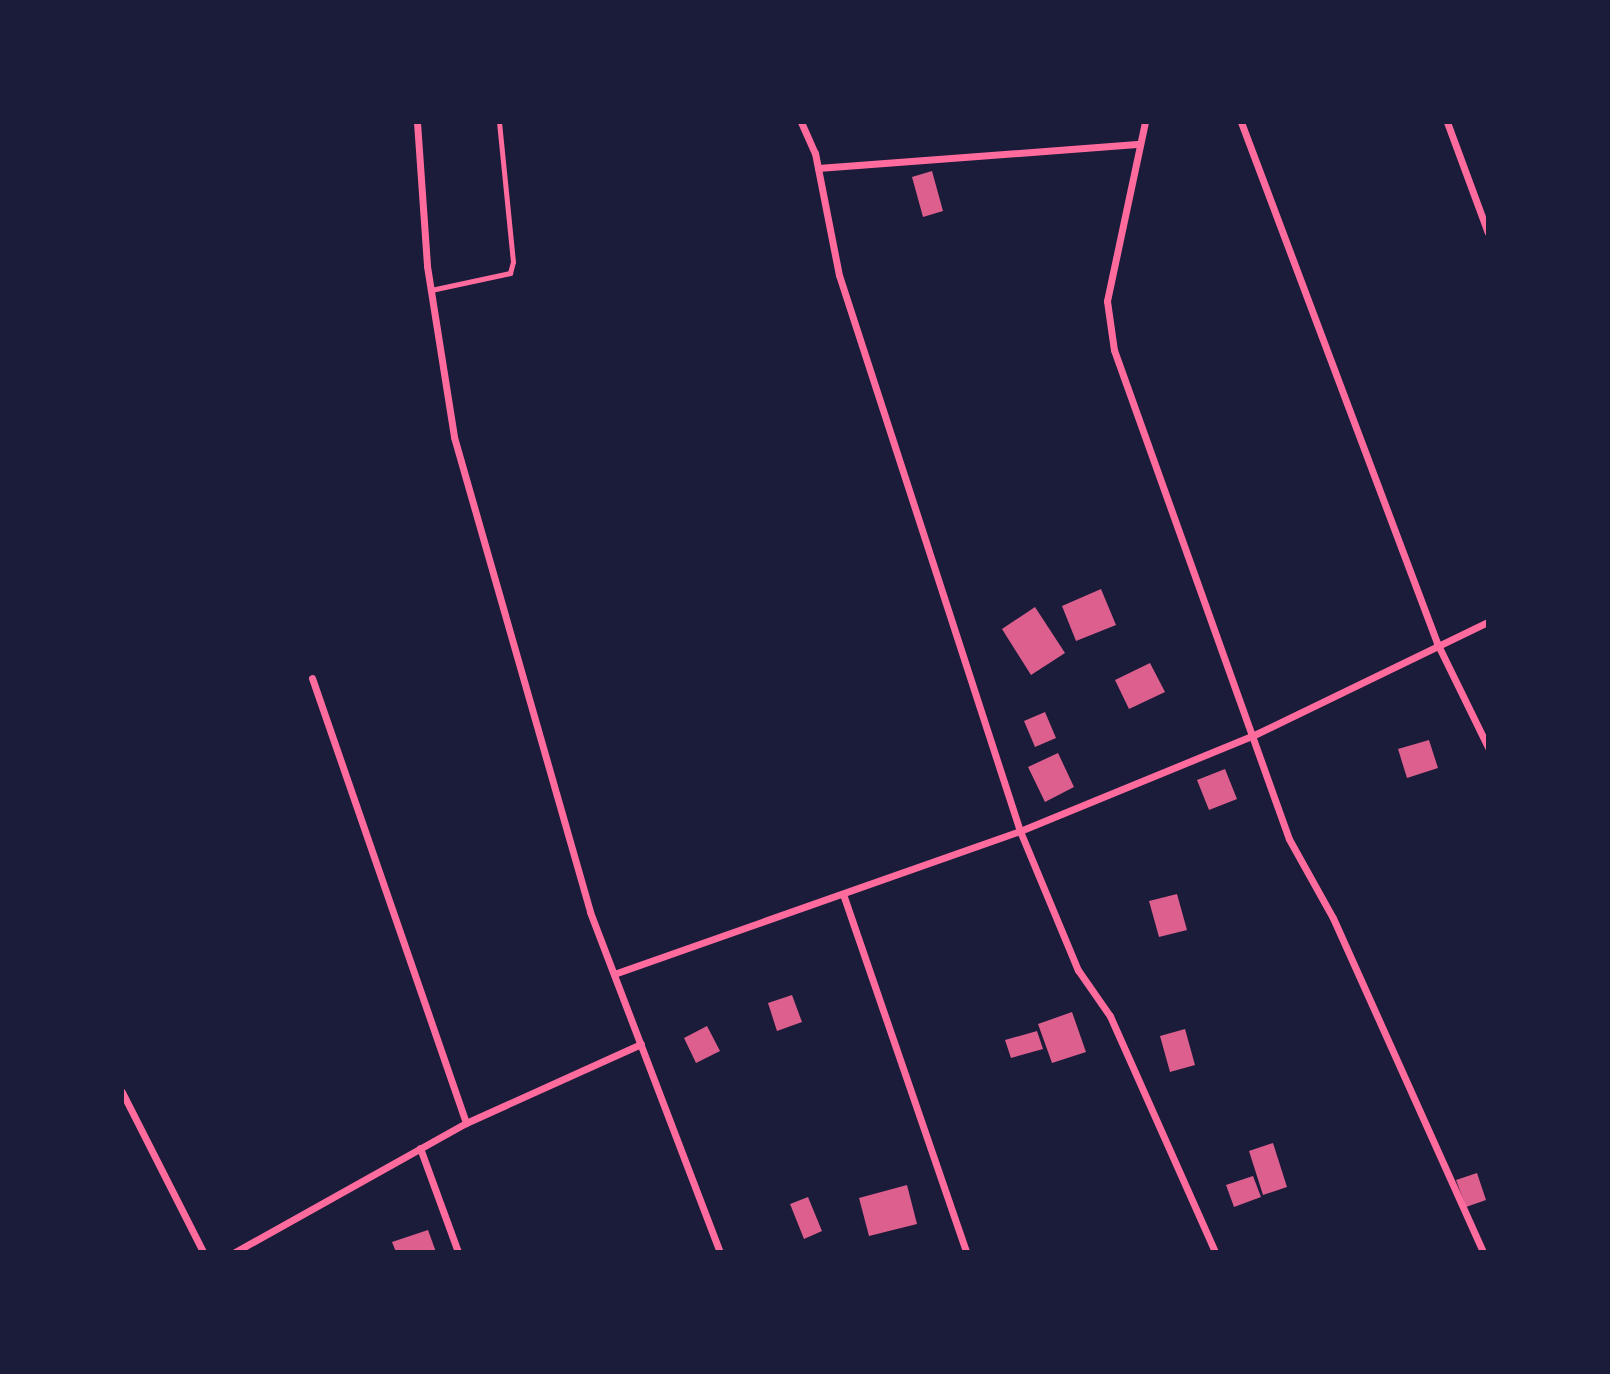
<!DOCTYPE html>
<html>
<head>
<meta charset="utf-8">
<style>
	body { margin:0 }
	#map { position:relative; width:1610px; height:1374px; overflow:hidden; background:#1b1b3a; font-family:"Fira Sans Condensed",sans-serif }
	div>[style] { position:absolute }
	.building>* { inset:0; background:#dd5f8e }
	.service>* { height:5px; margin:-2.5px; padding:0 2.5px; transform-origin:2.5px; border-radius:2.5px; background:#ff6b9d }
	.minor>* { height:7px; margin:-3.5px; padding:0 3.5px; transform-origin:3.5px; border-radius:3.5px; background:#ff6b9d }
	span { translate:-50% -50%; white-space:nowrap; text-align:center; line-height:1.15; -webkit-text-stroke:5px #1b1b3a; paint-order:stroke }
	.frame { position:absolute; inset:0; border:124px solid #1b1b3a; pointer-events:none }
</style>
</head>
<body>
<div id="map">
	<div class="building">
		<div style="clip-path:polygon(932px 171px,943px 211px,923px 217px,912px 177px)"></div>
		<div style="clip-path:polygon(1101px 589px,1116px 625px,1076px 641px,1062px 606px)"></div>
		<div style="clip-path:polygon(1035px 607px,1065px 653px,1031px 675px,1002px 629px)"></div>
		<div style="clip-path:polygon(1150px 663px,1165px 692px,1129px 709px,1115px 680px)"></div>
		<div style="clip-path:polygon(1045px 712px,1056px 738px,1035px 747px,1024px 721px)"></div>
		<div style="clip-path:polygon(1429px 740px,1438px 768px,1407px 778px,1398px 749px)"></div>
		<div style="clip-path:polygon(1058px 753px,1074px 787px,1045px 802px,1028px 767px)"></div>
		<div style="clip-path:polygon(1225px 769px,1237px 799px,1209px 810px,1197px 780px)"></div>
		<div style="clip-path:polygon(1177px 894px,1187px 930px,1159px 937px,1149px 901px)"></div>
		<div style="clip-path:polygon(792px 995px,802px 1022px,777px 1031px,768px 1003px)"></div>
		<div style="clip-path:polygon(1072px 1012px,1086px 1052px,1052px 1063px,1038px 1024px)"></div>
		<div style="clip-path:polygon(707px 1026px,720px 1051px,696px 1063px,684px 1038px)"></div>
		<div style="clip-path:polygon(1185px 1029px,1195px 1065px,1170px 1072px,1160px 1036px)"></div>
		<div style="clip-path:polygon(1037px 1031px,1043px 1049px,1011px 1058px,1005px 1040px)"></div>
		<div style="clip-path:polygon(1273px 1143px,1287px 1187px,1263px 1195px,1249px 1151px)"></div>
		<div style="clip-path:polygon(1477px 1173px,1486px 1200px,1466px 1207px,1456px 1180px)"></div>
		<div style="clip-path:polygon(1253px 1176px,1261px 1197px,1234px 1207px,1226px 1185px)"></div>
		<div style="clip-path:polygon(907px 1185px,917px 1224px,869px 1236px,859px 1198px)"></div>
		<div style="clip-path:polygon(808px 1197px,822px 1231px,804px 1239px,790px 1204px)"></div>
		<div style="clip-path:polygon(428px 1230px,436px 1252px,396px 1252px,392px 1242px)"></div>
	</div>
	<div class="service">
		<div style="left:431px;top:290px;width:81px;rotate:-12.1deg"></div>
		<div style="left:510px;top:273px;width:11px;rotate:-75deg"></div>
		<div style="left:513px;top:262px;width:141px;rotate:-95.7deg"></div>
	</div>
	<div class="minor">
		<div style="left:417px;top:122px;width:144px;rotate:86deg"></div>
		<div style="left:427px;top:266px;width:173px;rotate:81deg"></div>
		<div style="left:454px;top:437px;width:494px;rotate:74deg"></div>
		<div style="left:590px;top:912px;width:364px;rotate:69.1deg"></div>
		<div style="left:801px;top:122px;width:34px;rotate:66deg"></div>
		<div style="left:815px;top:153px;width:124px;rotate:78.9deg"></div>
		<div style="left:839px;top:275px;width:585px;rotate:71.97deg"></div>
		<div style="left:1020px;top:831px;width:151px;rotate:67.4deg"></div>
		<div style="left:1078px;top:970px;width:56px;rotate:55.2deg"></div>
		<div style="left:1110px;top:1016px;width:258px;rotate:66deg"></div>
		<div style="left:1145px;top:122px;width:183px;rotate:102deg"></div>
		<div style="left:1107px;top:301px;width:49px;rotate:81.9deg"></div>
		<div style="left:1114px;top:350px;width:519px;rotate:70.31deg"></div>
		<div style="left:1289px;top:839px;width:90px;rotate:60.9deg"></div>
		<div style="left:1333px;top:918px;width:366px;rotate:65.8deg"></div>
		<div style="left:1241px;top:122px;width:557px;rotate:69.38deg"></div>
		<div style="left:1437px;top:643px;width:116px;rotate:63.9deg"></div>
		<div style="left:1447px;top:122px;width:118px;rotate:69.7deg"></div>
		<div style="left:818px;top:168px;width:323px;rotate:-4.3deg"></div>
		<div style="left:312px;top:678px;width:471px;rotate:70.9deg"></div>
		<div style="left:843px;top:894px;width:379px;rotate:71deg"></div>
		<div style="left:614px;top:974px;width:430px;rotate:-19.4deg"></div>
		<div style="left:1020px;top:831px;width:251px;rotate:-22.3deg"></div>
		<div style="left:1252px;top:736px;width:262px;rotate:-25.8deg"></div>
		<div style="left:122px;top:1092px;width:179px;rotate:63.1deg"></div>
		<div style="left:420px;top:1148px;width:111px;rotate:69.9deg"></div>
		<div style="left:235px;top:1252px;width:265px;rotate:-29.2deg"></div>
		<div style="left:466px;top:1123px;width:192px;rotate:-24.3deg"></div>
	</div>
	<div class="frame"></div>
</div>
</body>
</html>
